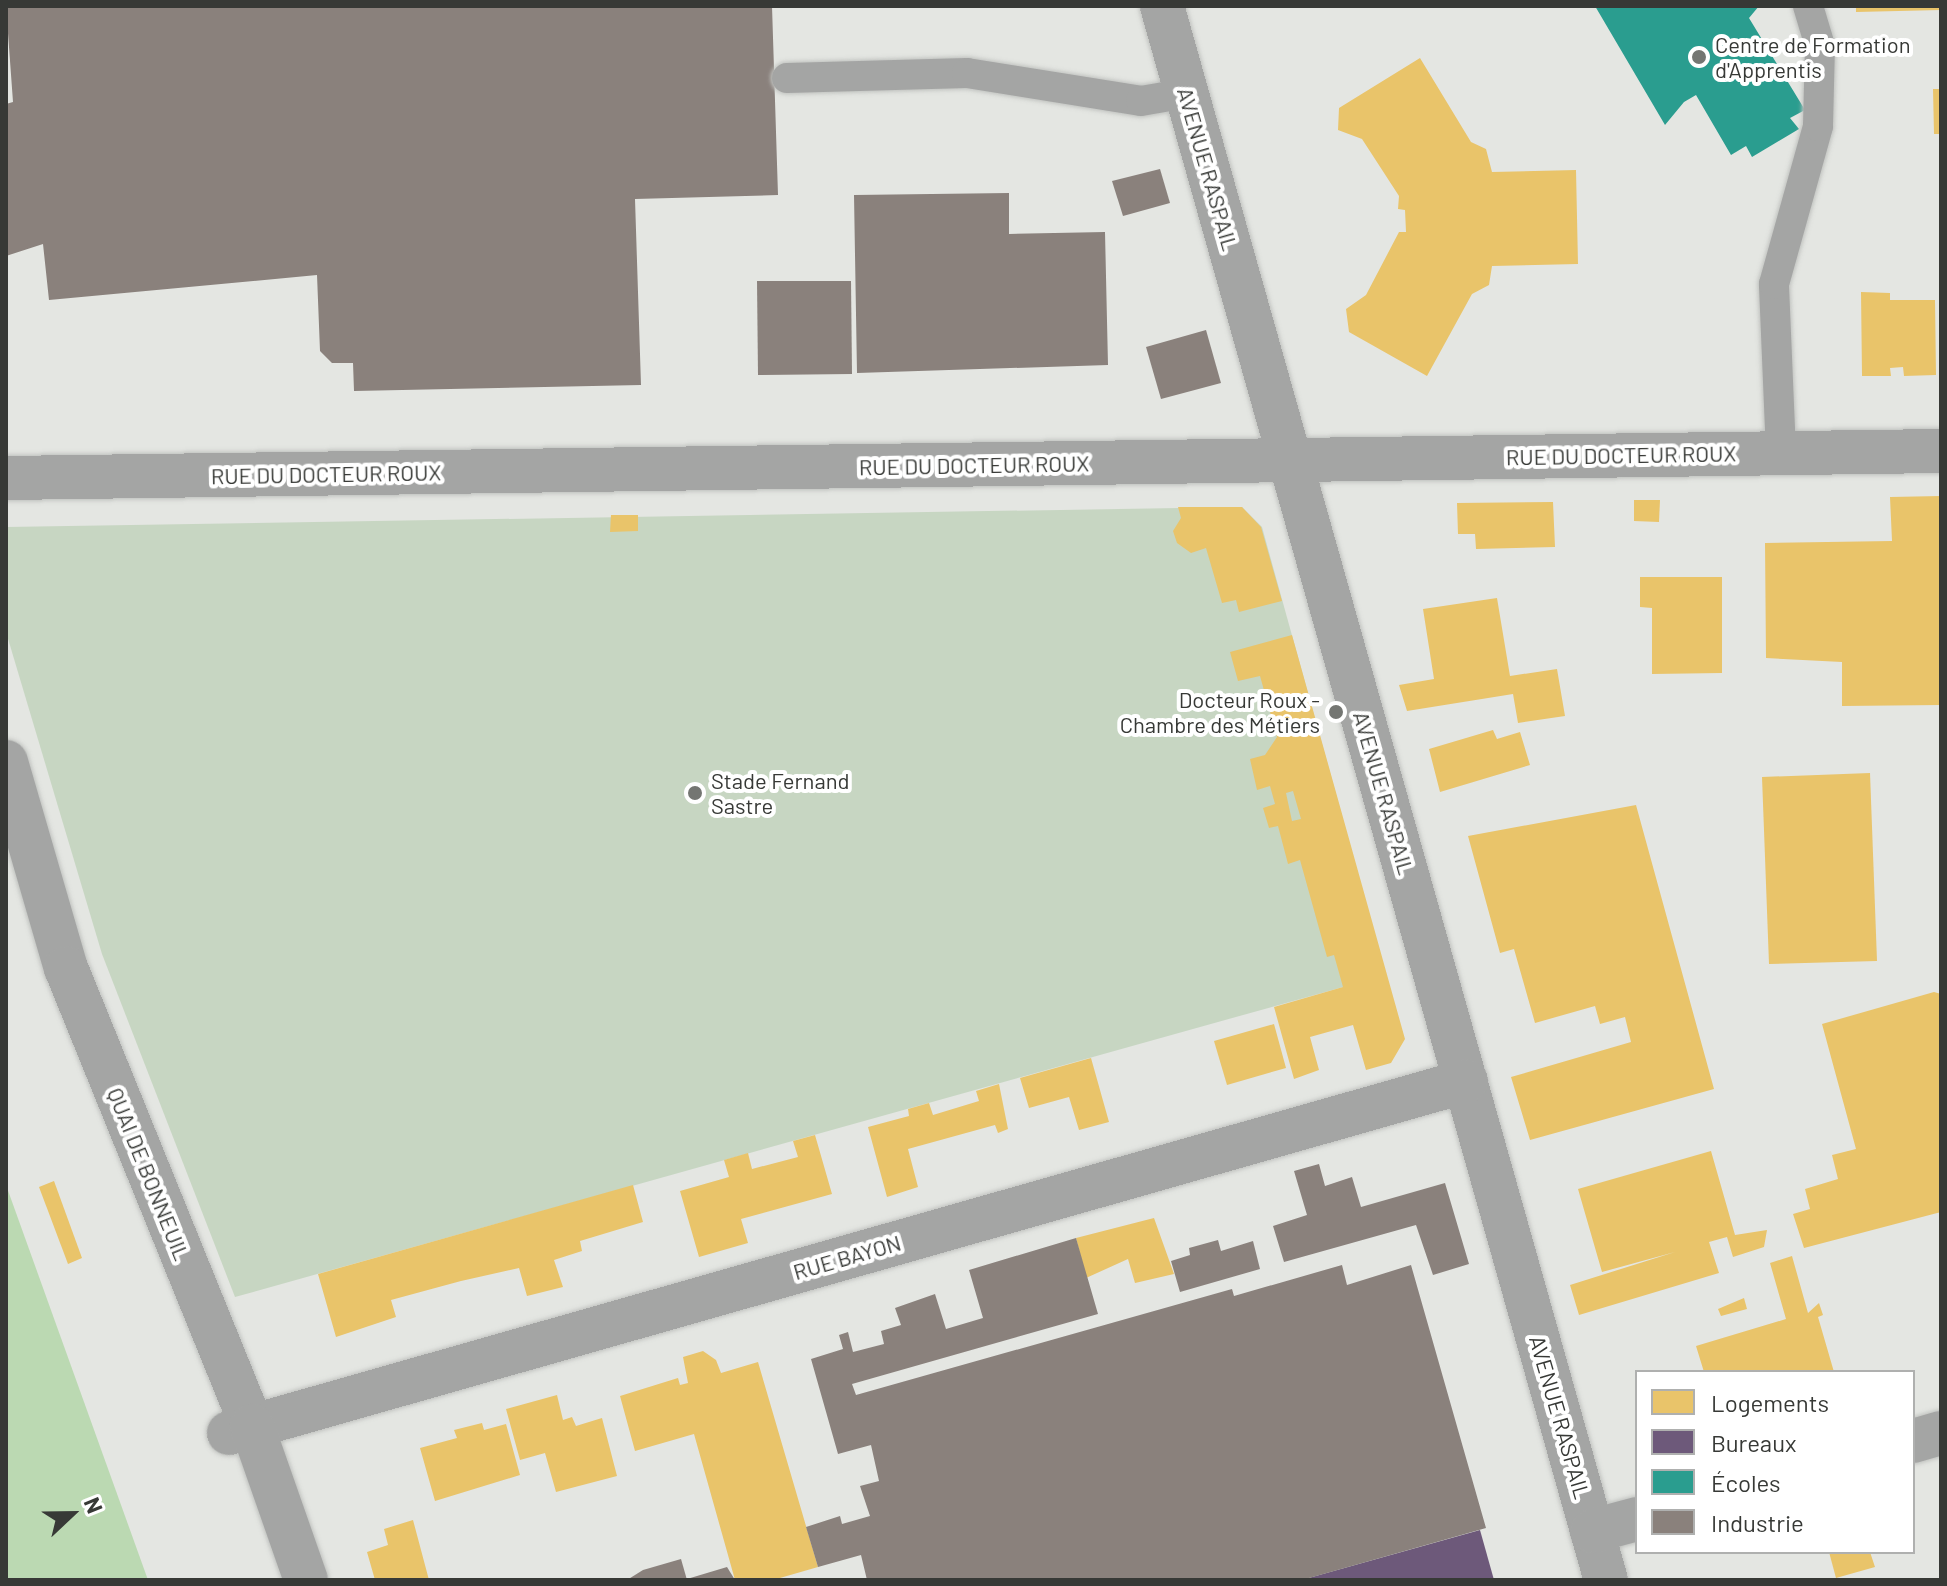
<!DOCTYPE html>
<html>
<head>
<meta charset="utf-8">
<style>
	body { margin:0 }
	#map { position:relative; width:1947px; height:1586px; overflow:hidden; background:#e4e6e2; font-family:Barlow,sans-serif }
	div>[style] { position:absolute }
	.green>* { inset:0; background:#c7d6c2 }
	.water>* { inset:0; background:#bbd9b2 }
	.homes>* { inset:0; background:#e9c46a }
	.offices>* { inset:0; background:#6d597a }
	.schools>* { inset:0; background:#2a9d8f }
	.industry>* { inset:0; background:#8a817c }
	.roads { filter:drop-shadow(0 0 2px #c1c3c0) drop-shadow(0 0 2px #c1c3c0) }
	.service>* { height:30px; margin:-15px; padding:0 15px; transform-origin:15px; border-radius:15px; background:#a4a5a4 }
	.minor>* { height:44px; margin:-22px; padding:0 22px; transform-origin:22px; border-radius:22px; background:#a4a5a4 }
	.tertiary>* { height:44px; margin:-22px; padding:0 22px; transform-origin:22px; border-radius:22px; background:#a4a5a4 }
	.dots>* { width:22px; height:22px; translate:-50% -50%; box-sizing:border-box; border:4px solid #fff; border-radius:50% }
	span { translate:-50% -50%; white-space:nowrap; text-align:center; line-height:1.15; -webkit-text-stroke:8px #fff; paint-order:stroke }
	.poi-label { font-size:22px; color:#373936 }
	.left { translate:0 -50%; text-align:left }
	.right { translate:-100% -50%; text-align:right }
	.street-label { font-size:22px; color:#373936 }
	.frame { position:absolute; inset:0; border:8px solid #373936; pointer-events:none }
	.legend { position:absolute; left:1635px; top:1370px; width:280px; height:184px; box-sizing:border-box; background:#fff; border:2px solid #afb0af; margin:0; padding:10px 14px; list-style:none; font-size:24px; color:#373936 }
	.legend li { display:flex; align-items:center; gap:16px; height:40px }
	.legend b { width:40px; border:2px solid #afb0af }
	.north { position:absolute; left:32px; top:1474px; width:80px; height:80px; -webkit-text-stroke:6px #fff; paint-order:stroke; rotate:68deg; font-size:22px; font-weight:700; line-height:32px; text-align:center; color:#373936 }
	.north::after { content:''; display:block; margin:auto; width:28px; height:36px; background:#373936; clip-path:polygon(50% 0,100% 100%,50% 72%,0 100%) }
</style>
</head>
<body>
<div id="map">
	<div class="green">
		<div style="clip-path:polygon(1242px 507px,1262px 527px,1386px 975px,235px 1297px,102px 954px,6px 632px,6px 527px)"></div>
	</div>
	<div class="water">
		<div style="clip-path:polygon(6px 1185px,148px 1580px,6px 1580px)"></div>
	</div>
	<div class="homes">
		<div style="clip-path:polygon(1856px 6px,1941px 6px,1941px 10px,1856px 12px)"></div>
		<div style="clip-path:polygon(1420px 58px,1471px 142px,1486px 149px,1492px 172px,1576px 170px,1578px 264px,1492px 266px,1489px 285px,1472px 294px,1427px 376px,1349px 332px,1346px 309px,1366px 295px,1399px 232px,1406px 232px,1405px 210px,1398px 209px,1399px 196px,1362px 139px,1338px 130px,1339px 108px)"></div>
		<div style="clip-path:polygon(1933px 89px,1941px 89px,1941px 134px,1934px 134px)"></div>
		<div style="clip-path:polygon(1861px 292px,1890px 293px,1890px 300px,1935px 300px,1936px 375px,1904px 376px,1903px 367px,1890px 368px,1891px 376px,1862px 376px)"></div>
		<div style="clip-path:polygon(1941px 496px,1941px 705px,1842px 706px,1842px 662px,1766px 658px,1765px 543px,1892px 541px,1890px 497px)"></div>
		<div style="clip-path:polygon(1634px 500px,1660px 500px,1659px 522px,1634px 521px)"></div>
		<div style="clip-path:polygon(1553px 502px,1555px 547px,1476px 549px,1475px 534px,1458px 534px,1457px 503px)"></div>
		<div style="clip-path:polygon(1178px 507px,1242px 507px,1261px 527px,1282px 601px,1239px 612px,1236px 600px,1222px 603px,1206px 548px,1191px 553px,1177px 543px,1173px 531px,1181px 518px)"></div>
		<div style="clip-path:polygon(611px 515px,638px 515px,638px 531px,610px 532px)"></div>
		<div style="clip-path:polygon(1640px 577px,1722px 577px,1722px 673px,1652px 674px,1652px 608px,1640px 607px)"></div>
		<div style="clip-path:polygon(1497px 598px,1510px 676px,1557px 669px,1565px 716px,1518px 723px,1513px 694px,1407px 711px,1399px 685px,1434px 679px,1423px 609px)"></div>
		<div style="clip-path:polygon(evenodd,1292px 635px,1405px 1039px,1391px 1063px,1366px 1070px,1353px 1025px,1310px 1037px,1319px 1070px,1294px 1079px,1274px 1007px,1343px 987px,1334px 955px,1327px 957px,1300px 860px,1288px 864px,1278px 826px,1269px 828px,1263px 808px,1275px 804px,1270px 786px,1257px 790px,1250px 759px,1265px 755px,1277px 737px,1260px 676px,1238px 681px,1230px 652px,1292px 635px,1293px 791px,1301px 819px,1292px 821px,1286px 793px,1293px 791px)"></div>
		<div style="clip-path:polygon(1493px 730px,1497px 739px,1520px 732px,1530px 765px,1440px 792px,1429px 749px)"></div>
		<div style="clip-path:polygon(1870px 773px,1877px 961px,1769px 964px,1762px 777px)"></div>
		<div style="clip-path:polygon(1636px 805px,1714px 1089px,1530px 1140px,1511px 1077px,1631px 1042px,1625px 1017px,1600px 1024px,1595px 1006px,1535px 1023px,1514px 949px,1500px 953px,1468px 836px)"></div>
		<div style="clip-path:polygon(1934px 992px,1941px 994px,1941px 1212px,1804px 1248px,1793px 1214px,1810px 1209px,1805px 1189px,1838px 1179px,1832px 1155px,1856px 1149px,1822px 1024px)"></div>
		<div style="clip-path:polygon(1274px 1024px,1286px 1068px,1227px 1085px,1214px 1041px)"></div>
		<div style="clip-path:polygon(1091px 1058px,1109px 1122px,1079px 1130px,1069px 1097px,1029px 1108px,1020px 1078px)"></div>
		<div style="clip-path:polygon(999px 1084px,1008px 1129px,998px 1133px,995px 1125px,908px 1149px,918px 1187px,887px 1197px,868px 1127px,909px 1116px,908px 1109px,929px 1103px,933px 1115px,979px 1101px,976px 1091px)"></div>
		<div style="clip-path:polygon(815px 1135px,832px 1194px,741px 1219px,748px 1243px,699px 1257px,680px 1191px,729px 1177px,724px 1160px,748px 1153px,752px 1169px,798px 1157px,793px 1141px)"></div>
		<div style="clip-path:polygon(1711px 1151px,1735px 1235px,1767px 1230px,1764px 1247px,1733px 1257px,1727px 1237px,1709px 1242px,1719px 1273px,1579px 1315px,1570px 1285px,1675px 1252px,1602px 1272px,1578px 1189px)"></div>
		<div style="clip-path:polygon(54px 1181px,82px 1258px,68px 1264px,39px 1187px)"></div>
		<div style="clip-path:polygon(633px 1185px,643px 1222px,580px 1241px,582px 1251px,554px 1260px,563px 1287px,527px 1296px,519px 1268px,461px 1281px,391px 1300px,396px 1317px,336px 1337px,318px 1274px)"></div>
		<div style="clip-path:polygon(1154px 1218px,1174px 1274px,1135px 1283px,1128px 1259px,1086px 1278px,1076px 1238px)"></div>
		<div style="clip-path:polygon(1792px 1256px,1808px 1313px,1819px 1303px,1823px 1315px,1818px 1317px,1834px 1372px,1704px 1372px,1696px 1346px,1786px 1319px,1770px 1263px)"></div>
		<div style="clip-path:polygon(1744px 1298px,1747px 1309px,1721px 1316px,1718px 1309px)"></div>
		<div style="clip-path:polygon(703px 1351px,716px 1360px,721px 1373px,758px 1362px,818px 1567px,773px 1580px,735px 1580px,694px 1434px,635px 1451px,620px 1396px,678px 1378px,680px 1385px,688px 1383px,683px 1357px)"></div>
		<div style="clip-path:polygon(557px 1395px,563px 1420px,572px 1417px,576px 1426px,602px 1418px,617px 1476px,556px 1492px,545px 1453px,520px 1460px,506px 1409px)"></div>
		<div style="clip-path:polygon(482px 1423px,484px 1430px,506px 1424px,520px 1475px,435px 1501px,420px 1448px,457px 1438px,454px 1430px)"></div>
		<div style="clip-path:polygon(413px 1520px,429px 1580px,375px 1580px,367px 1552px,388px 1545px,384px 1529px)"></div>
		<div style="clip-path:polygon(1829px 1552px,1870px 1552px,1875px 1567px,1836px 1578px)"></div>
	</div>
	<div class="offices">
		<div style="clip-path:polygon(1480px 1530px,1494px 1580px,1305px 1580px,1305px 1579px)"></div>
	</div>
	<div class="schools">
		<div style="clip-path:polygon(1595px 6px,1759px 6px,1749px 18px,1805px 110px,1790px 118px,1799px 129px,1752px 157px,1746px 146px,1731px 155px,1696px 95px,1684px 102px,1665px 125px)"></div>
	</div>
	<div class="industry">
		<div style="clip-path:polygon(6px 6px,772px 6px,778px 195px,635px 199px,641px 385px,354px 391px,353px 363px,332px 363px,320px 351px,317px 275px,49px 300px,43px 244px,6px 256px,6px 104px,13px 102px)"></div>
		<div style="clip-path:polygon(1160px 169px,1170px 203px,1123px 216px,1112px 181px)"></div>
		<div style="clip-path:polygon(1009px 193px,1009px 234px,1105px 232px,1108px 365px,857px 373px,854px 195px)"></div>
		<div style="clip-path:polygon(757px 281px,851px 281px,852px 374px,758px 375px)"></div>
		<div style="clip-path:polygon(1206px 330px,1221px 383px,1161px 399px,1146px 347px)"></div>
		<div style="clip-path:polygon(1319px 1164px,1325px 1186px,1352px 1177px,1361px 1207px,1445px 1183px,1469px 1264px,1433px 1275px,1416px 1225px,1284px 1262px,1273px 1226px,1307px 1215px,1294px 1171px)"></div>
		<div style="clip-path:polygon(1076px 1238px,1098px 1314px,852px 1384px,856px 1395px,1232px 1289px,1234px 1296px,1342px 1265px,1347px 1285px,1411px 1265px,1486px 1528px,1302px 1580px,867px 1580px,861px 1555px,818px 1567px,806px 1527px,840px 1516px,842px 1524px,870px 1516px,860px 1486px,879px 1481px,871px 1445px,838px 1454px,811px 1359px,843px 1349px,839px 1335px,848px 1332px,853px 1352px,884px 1344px,881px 1331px,901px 1325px,895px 1308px,935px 1294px,946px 1329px,983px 1318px,969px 1270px)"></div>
		<div style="clip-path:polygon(1218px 1240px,1221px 1251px,1253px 1241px,1260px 1269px,1180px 1292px,1171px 1261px,1190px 1255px,1189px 1248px)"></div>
		<div style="clip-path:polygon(681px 1559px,687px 1580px,627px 1580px,643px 1570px)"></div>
		<div style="clip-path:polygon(727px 1567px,735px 1580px,687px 1580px,687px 1579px)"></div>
	</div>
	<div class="roads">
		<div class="service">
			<div style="left:787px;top:78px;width:180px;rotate:-1.6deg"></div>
			<div style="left:967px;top:73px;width:176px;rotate:9.1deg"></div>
			<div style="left:1141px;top:101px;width:47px;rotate:-9.9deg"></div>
			<div style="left:1781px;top:453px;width:169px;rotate:-92.4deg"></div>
			<div style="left:1774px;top:284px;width:164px;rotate:-74.4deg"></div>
			<div style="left:1818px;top:126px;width:80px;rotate:-88.6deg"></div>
			<div style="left:1820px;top:46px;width:42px;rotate:-106.7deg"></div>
		</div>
		<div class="minor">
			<div style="left:1162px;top:6px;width:1635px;rotate:74.25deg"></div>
			<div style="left:6px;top:478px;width:1935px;rotate:-0.8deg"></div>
			<div style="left:229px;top:1433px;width:1286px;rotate:-15.88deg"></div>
			<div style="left:1913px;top:1441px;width:29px;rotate:-16deg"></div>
			<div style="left:1592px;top:1531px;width:47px;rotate:-14.9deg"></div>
		</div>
		<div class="tertiary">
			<div style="left:6px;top:762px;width:215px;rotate:73.8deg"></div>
			<div style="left:66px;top:968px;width:494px;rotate:67.9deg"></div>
			<div style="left:252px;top:1426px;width:163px;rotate:70.7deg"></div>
		</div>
	</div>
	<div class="dots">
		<div style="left:1699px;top:57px;background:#747672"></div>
		<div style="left:1336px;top:712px;background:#747672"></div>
		<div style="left:695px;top:793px;background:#747672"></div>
	</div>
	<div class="poi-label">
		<span class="left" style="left:1715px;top:57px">Centre de Formation<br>d'Apprentis</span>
		<span class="right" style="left:1320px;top:712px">Docteur Roux -<br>Chambre des Métiers</span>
		<span class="left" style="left:711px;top:793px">Stade Fernand<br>Sastre</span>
	</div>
	<div class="street-label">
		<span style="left:1208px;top:169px;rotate:74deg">AVENUE RASPAIL</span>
		<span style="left:1621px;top:455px;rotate:-1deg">RUE DU DOCTEUR ROUX</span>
		<span style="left:974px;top:465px;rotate:-1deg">RUE DU DOCTEUR ROUX</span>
		<span style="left:326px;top:474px;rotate:-1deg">RUE DU DOCTEUR ROUX</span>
		<span style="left:1384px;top:793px;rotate:74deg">AVENUE RASPAIL</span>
		<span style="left:149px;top:1174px;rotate:68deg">QUAI DE BONNEUIL</span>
		<span style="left:847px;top:1257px;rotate:-16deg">RUE BAYON</span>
		<span style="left:1560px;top:1417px;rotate:74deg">AVENUE RASPAIL</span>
	</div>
	<div class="frame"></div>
	<ul class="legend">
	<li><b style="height:22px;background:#e9c46a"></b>Logements</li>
	<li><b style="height:22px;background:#6d597a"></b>Bureaux</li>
	<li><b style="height:22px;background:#2a9d8f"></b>Écoles</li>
	<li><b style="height:22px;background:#8a817c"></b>Industrie</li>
	</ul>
	<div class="north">N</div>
</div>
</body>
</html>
